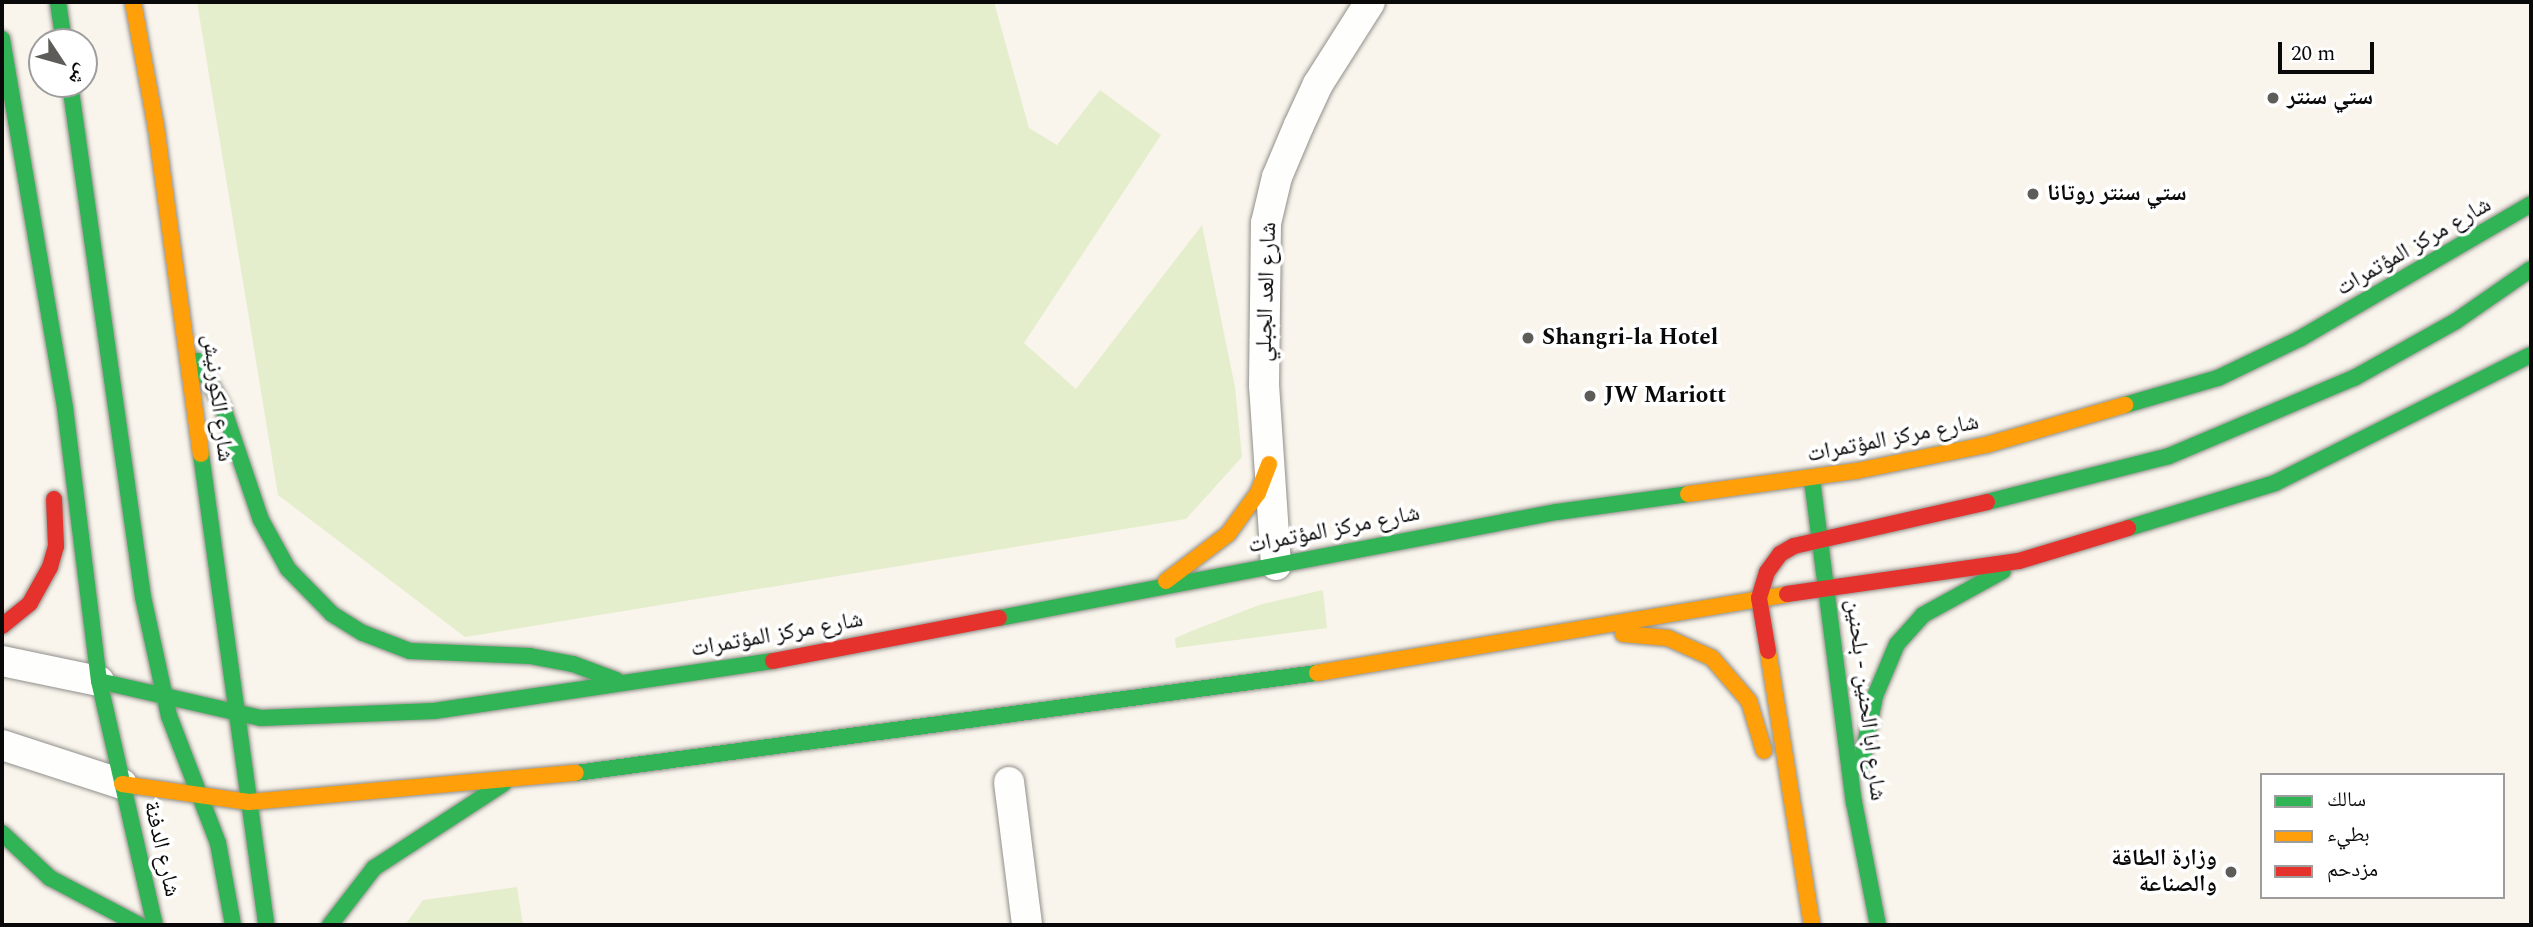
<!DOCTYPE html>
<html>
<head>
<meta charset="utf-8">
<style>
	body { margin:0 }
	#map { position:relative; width:2533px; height:927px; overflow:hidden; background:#f9f5ec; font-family:Spectral,"Noto Naskh Arabic",serif }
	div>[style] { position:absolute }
	.green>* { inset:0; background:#e5eecc }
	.roads { filter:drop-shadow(0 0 2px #918f8b) drop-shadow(0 0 2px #918f8b) }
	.street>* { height:30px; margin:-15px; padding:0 15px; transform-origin:15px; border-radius:15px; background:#fefefc }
	.fast>* { height:16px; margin:-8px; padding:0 8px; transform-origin:8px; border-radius:8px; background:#30b455 }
	.slow>* { height:16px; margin:-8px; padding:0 8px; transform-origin:8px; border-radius:8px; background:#ff9f0a }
	.jam>* { height:16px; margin:-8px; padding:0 8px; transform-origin:8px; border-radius:8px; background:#e5322d }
	.dots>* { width:19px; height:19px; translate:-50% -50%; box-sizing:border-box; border:4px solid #fff; border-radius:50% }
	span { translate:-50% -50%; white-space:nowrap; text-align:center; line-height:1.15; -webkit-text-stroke:7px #fff; paint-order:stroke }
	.poi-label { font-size:23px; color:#090909; font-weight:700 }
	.left { translate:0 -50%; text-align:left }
	.right { translate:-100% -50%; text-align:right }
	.street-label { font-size:23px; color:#090909 }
	.frame { position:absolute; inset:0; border:4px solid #090909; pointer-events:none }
	.legend { position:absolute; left:2260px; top:773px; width:245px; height:126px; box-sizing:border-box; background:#fff; border:2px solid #9d9d9d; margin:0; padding:9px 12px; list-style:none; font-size:21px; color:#090909 }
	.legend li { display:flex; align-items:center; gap:14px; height:35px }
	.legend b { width:35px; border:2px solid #9d9d9d }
	.north { position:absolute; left:28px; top:28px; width:70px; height:70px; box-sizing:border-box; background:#fff; border:2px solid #9d9d9d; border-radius:50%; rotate:126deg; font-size:19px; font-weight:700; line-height:28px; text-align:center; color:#090909 }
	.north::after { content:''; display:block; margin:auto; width:24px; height:32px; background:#5d5c58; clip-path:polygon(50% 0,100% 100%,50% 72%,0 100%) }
	.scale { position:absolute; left:2278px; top:42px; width:96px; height:32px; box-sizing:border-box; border:4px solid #090909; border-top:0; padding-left:9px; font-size:21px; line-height:24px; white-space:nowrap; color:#090909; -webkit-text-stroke:5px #fff; paint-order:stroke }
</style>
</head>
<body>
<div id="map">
	<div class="green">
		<div style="clip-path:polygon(197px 2px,994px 2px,1029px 128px,1057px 145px,1100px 90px,1161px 135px,1024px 343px,1076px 389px,1202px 225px,1235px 387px,1242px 457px,1186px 519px,465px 637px,278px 495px)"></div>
		<div style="clip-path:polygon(1323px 590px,1327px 628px,1176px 648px,1175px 638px,1194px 630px,1262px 604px)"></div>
		<div style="clip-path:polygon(517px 887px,523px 925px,405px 925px,423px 900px)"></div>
	</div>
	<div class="roads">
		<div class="street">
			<div style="left:1276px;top:565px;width:179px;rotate:-93.8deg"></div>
			<div style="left:1264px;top:386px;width:163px;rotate:-89.3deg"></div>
			<div style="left:1266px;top:223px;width:47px;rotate:-76.6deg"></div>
			<div style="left:1277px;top:177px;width:56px;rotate:-67.1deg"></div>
			<div style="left:1299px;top:125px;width:45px;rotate:-65.1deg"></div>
			<div style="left:1318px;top:84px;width:97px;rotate:-57.6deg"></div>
			<div style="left:2px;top:661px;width:99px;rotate:11.7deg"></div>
			<div style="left:2px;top:745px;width:126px;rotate:18deg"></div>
			<div style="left:1009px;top:782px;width:144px;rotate:82.8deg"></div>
		</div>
		<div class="fast">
			<div style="left:58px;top:2px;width:40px;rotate:81.5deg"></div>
			<div style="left:2px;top:39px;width:374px;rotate:80.3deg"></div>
			<div style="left:65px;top:408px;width:275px;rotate:82.9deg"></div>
			<div style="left:99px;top:681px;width:250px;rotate:77.1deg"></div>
			<div style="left:70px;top:84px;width:518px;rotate:81.9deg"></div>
			<div style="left:143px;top:597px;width:122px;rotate:77.7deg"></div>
			<div style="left:169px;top:716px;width:136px;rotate:68.9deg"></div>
			<div style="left:218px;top:843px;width:83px;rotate:79.6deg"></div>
			<div style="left:198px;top:361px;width:50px;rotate:61.4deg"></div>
			<div style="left:222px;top:405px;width:121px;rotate:71.3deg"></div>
			<div style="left:261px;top:520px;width:56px;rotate:61.1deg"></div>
			<div style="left:288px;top:569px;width:63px;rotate:45.6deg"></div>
			<div style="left:332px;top:614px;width:36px;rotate:32deg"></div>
			<div style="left:363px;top:633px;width:50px;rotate:21deg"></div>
			<div style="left:410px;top:651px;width:120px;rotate:2.4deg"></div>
			<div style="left:530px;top:656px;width:44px;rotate:10.5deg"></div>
			<div style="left:573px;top:664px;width:46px;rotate:20.4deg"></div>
			<div style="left:2125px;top:405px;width:97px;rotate:-16.2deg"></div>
			<div style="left:2218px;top:378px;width:92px;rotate:-25.7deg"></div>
			<div style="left:2301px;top:338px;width:266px;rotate:-30.2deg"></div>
			<div style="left:201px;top:454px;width:475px;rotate:82.1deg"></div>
			<div style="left:1812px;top:480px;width:325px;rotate:82.6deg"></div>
			<div style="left:1854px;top:802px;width:125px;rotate:79deg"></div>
			<div style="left:1987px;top:502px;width:188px;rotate:-14.2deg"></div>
			<div style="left:2169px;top:456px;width:201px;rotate:-22.9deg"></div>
			<div style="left:2354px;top:378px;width:117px;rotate:-29.2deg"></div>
			<div style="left:2456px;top:321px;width:91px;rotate:-34.7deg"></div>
			<div style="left:2128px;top:528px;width:154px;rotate:-17deg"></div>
			<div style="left:2275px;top:483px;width:286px;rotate:-26.6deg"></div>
			<div style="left:999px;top:618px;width:568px;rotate:-10.76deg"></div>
			<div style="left:1557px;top:512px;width:132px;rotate:-7.8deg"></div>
			<div style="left:99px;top:681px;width:166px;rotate:12.9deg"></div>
			<div style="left:261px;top:718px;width:173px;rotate:-2.3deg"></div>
			<div style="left:434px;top:711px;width:343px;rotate:-8.4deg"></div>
			<div style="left:1861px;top:766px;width:71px;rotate:-78.7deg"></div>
			<div style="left:1875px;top:696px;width:56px;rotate:-67.1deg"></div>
			<div style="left:1897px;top:644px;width:39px;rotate:-48deg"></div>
			<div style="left:1923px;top:615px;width:91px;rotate:-28.8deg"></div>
			<div style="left:576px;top:773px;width:748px;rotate:-7.69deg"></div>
			<div style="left:2px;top:833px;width:66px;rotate:43.2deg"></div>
			<div style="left:50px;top:878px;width:101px;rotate:27.8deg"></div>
			<div style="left:330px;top:925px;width:72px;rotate:-52.3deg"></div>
			<div style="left:374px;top:868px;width:154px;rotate:-33.1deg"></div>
		</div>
		<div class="slow">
			<div style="left:133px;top:2px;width:127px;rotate:79.6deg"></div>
			<div style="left:156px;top:127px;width:330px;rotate:82.2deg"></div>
			<div style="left:1688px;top:494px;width:170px;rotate:-7.8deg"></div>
			<div style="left:1856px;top:471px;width:133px;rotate:-11.3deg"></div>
			<div style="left:1986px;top:445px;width:145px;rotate:-16.1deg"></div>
			<div style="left:1166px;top:581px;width:78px;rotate:-37.2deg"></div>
			<div style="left:1228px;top:534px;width:51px;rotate:-53.8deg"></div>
			<div style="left:1258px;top:493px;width:31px;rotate:-69deg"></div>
			<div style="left:1623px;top:634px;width:45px;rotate:5.1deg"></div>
			<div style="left:1668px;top:638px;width:48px;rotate:24.4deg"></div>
			<div style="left:1712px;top:658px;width:57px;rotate:49.3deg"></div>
			<div style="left:1749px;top:701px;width:52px;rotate:73.3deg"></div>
			<div style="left:1768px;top:651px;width:278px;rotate:80.9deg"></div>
			<div style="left:1317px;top:673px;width:477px;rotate:-9.5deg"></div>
			<div style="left:122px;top:784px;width:128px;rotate:8.1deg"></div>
			<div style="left:249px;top:802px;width:328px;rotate:-5.1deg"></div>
		</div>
		<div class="jam">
			<div style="left:1787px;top:594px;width:234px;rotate:-8.1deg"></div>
			<div style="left:2019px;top:561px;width:114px;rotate:-16.8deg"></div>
			<div style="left:2px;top:626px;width:36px;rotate:-39deg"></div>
			<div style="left:30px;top:603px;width:41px;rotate:-60.9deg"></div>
			<div style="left:50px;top:567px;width:22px;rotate:-74deg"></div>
			<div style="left:56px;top:546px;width:47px;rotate:-92.4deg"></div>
			<div style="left:1768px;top:651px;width:54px;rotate:-99.6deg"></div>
			<div style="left:1759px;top:598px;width:27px;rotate:-73deg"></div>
			<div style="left:1767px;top:572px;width:22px;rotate:-54deg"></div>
			<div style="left:1780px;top:554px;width:16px;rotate:-30deg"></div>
			<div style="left:1794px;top:546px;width:198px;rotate:-12.8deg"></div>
			<div style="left:773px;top:661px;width:230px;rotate:-10.8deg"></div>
		</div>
	</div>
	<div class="dots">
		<div style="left:2273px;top:98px;background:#5d5c58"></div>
		<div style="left:2033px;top:194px;background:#5d5c58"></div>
		<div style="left:1528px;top:338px;background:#5d5c58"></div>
		<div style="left:1590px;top:396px;background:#5d5c58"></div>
		<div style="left:2231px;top:872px;background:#5d5c58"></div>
	</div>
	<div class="poi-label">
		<span class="left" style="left:2287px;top:98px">ستي سنتر</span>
		<span class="left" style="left:2047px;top:194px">ستي سنتر روتانا</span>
		<span class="left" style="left:1542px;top:338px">Shangri-la Hotel</span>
		<span class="left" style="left:1604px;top:396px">JW Mariott</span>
		<span class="right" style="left:2217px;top:872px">وزارة الطاقة<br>والصناعة</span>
	</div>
	<div class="street-label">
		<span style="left:2414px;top:247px;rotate:-30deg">شارع مركز المؤتمرات</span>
		<span style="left:1267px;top:292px;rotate:-88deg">شارع العد الجبلي</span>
		<span style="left:217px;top:398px;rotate:83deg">شارع الكورنيش</span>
		<span style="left:1893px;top:439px;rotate:-11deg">شارع مركز المؤتمرات</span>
		<span style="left:1334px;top:530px;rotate:-11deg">شارع مركز المؤتمرات</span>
		<span style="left:777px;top:635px;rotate:-10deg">شارع مركز المؤتمرات</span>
		<span style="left:1865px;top:700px;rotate:83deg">شارع ابا الحنين - بلحنين</span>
		<span style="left:161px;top:849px;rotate:77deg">شارع الدفنة</span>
	</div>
	<div class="frame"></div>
	<ul class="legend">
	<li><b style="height:9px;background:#30b455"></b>سالك</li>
	<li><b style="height:9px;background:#ff9f0a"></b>بطيء</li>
	<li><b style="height:9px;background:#e5322d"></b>مزدحم</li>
	</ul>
	<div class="north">ش</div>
	<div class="scale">20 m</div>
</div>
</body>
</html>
